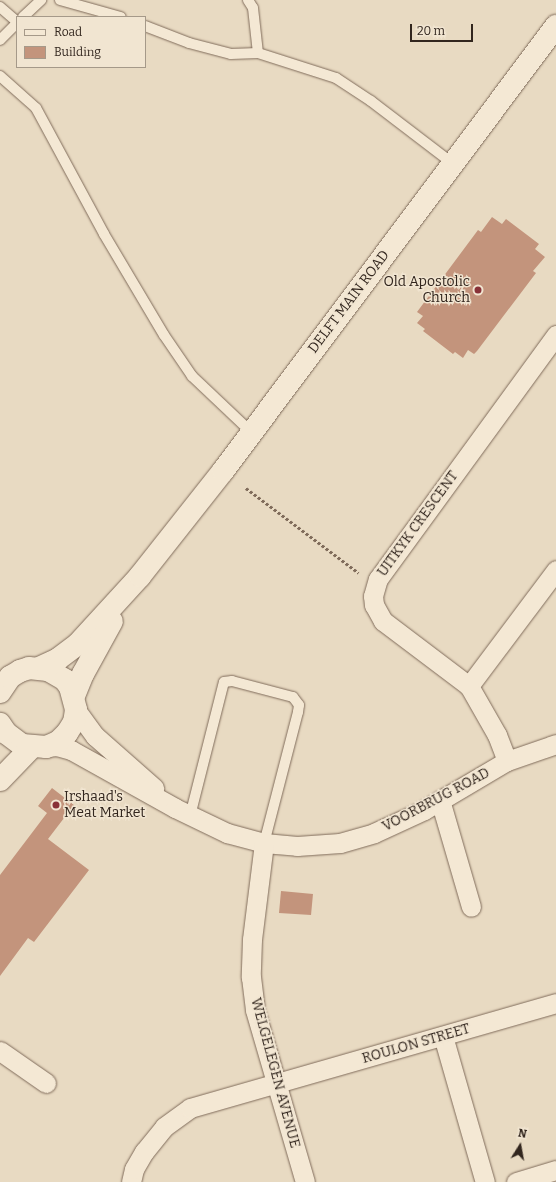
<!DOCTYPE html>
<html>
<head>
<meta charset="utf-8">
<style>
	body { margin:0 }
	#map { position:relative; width:556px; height:1182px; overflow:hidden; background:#e8dac2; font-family:Bitter,serif }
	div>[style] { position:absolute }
	.building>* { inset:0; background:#c3947c }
	.path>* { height:2.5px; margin-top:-1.25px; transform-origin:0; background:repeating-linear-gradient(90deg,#806c5b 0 3px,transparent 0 5px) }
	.roads { filter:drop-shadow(0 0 1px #806c5b) drop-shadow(0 0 1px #806c5b) }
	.service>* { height:10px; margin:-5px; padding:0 5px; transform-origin:5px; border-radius:5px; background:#f4e8d4 }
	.minor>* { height:19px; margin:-9.5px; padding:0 9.5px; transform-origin:9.5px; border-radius:9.5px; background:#f4e8d4 }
	.tertiary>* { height:22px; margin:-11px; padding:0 11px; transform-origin:11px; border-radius:11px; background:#f4e8d4 }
	.dots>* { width:11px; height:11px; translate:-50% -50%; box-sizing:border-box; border:2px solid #f1e5d1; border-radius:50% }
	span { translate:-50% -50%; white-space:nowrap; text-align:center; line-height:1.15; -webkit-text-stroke:3px #f1e5d1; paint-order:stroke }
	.poi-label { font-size:14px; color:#32261e }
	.right { translate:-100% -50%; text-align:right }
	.left { translate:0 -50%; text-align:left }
	.street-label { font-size:14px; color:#32261e }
	.legend { position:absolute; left:16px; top:16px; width:130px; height:52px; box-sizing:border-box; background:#f1e5d1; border:1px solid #a59989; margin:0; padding:5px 7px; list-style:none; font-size:12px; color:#32261e }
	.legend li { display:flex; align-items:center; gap:8px; height:20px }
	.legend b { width:20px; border:1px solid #a59989 }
	.north { position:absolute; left:500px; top:1126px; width:40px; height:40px; -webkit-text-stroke:3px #f1e5d1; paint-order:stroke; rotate:11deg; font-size:11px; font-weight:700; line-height:16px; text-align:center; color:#32261e }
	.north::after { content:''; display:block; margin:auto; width:14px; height:18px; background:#32261e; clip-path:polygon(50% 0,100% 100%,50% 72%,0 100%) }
	.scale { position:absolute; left:410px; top:24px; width:63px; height:18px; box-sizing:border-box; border:2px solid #32261e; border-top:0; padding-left:5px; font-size:12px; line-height:14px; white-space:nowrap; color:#32261e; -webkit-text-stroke:3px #f1e5d1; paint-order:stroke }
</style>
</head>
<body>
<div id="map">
	<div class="building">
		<div style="clip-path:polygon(492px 217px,502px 224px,506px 219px,539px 244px,535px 249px,545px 257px,533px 271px,536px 273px,477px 351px,474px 354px,468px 350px,463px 358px,455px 352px,453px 354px,423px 331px,425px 329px,417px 323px,423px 316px,417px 312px,478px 230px,481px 232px)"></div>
		<div style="clip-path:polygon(52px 788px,74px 805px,48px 839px,89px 870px,34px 942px,28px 938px,0 976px,0 875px,47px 813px,38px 806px)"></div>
		<div style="clip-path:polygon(281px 891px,313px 894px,311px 915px,279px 913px)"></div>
	</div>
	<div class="path">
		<div style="left:246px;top:488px;width:141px;rotate:37deg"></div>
	</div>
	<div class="roads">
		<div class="service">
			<div style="left:60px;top:0;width:63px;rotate:15.6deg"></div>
			<div style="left:248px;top:0;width:9px;rotate:58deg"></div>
			<div style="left:253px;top:8px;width:45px;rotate:83.7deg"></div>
			<div style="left:0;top:7px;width:23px;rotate:41deg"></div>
			<div style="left:23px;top:17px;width:25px;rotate:-43deg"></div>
			<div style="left:145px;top:26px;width:47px;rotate:21.1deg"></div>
			<div style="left:189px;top:43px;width:43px;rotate:14.7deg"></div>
			<div style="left:231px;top:54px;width:27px;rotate:-2deg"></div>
			<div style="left:258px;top:53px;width:82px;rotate:17.8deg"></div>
			<div style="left:336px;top:78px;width:42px;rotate:33.3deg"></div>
			<div style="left:371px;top:101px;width:102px;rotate:37.4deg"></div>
			<div style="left:0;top:40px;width:24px;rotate:-45deg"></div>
			<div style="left:0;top:76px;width:48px;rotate:41.6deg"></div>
			<div style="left:36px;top:108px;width:143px;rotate:61.6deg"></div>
			<div style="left:104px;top:234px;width:117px;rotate:59.3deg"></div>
			<div style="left:164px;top:335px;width:50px;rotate:55.7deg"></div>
			<div style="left:192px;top:376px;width:81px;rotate:43.5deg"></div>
			<div style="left:190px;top:816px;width:138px;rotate:-75.8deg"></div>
			<div style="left:224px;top:682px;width:8px;rotate:-7deg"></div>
			<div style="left:232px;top:681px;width:63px;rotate:14.7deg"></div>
			<div style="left:293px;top:697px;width:10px;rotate:53deg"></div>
			<div style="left:299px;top:705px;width:7px;rotate:98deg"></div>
			<div style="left:298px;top:712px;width:135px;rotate:104.5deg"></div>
		</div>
		<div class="minor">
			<div style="left:469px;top:686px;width:145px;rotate:-53.1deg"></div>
			<div style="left:76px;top:710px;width:32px;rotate:54deg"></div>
			<div style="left:95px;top:736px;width:79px;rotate:41.4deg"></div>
			<div style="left:46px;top:747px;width:11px;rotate:-5deg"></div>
			<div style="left:57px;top:746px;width:15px;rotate:16deg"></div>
			<div style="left:71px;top:750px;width:119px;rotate:29.1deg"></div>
			<div style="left:175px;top:808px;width:58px;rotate:25.7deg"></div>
			<div style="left:227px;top:833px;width:38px;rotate:15deg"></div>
			<div style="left:264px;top:843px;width:33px;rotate:5deg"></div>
			<div style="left:297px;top:846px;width:43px;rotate:-4deg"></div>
			<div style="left:340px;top:843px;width:35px;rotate:-16deg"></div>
			<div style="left:374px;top:833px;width:55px;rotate:-24.7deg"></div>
			<div style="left:424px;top:810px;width:96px;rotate:-30.6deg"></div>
			<div style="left:507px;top:761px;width:52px;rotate:-19.1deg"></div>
			<div style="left:507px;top:761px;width:28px;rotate:-111deg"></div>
			<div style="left:497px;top:735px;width:56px;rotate:-119.7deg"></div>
			<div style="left:469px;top:686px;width:108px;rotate:-142.9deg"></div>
			<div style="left:383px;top:621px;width:18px;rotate:-119deg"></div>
			<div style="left:374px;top:605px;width:9px;rotate:-96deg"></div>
			<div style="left:373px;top:596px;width:18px;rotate:-74deg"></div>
			<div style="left:378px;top:579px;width:302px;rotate:-53.9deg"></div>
			<div style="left:440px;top:800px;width:111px;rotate:73.8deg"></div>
			<div style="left:264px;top:843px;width:97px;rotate:97.1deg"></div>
			<div style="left:252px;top:939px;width:38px;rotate:92deg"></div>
			<div style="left:251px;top:977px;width:33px;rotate:83deg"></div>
			<div style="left:255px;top:1010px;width:179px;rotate:73.8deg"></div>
			<div style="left:443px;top:1036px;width:152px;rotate:74deg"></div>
			<div style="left:0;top:1051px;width:56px;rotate:34.8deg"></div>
			<div style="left:131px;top:1182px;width:13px;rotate:-77deg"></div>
			<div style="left:134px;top:1169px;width:20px;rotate:-60deg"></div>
			<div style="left:144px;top:1152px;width:32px;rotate:-51deg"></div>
			<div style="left:164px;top:1127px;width:32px;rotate:-36deg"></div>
			<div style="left:190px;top:1108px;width:381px;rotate:-16deg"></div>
			<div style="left:516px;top:1182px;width:42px;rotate:-16.7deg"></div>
		</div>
		<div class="tertiary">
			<div style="left:39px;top:668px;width:21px;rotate:-25deg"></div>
			<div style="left:58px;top:659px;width:25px;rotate:-37deg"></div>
			<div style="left:78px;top:644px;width:92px;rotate:-47.6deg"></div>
			<div style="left:140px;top:576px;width:134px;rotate:-51.7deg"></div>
			<div style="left:223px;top:471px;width:556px;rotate:-53.19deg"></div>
			<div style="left:0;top:692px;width:18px;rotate:-56deg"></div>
			<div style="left:10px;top:677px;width:12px;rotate:-31deg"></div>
			<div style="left:20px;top:671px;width:9px;rotate:-18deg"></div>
			<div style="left:29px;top:668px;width:19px;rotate:6deg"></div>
			<div style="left:48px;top:670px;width:20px;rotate:30deg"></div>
			<div style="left:65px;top:680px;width:9px;rotate:54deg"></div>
			<div style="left:70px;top:687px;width:24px;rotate:75deg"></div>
			<div style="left:76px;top:710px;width:12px;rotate:99deg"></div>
			<div style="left:74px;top:722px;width:13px;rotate:122deg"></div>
			<div style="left:67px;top:733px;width:13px;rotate:135deg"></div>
			<div style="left:58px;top:742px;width:13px;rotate:157deg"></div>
			<div style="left:46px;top:747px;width:24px;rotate:-175deg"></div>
			<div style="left:22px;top:745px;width:20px;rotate:-143deg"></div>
			<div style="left:6px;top:733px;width:11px;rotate:-124deg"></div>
			<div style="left:74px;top:696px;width:24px;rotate:-68deg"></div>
			<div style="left:83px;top:674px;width:60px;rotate:-61.3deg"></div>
			<div style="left:0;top:780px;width:46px;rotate:-45.9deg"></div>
		</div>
	</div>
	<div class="dots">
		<div style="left:478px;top:290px;background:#893238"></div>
		<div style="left:56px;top:805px;background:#893238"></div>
	</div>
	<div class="poi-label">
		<span class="right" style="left:470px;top:290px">Old Apostolic<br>Church</span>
		<span class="left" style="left:64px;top:805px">Irshaad's<br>Meat Market</span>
	</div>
	<div class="street-label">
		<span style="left:349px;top:302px;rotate:-53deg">DELFT MAIN ROAD</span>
		<span style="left:418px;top:524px;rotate:-54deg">UITKYK CRESCENT</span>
		<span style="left:436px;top:800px;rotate:-28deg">VOORBRUG ROAD</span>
		<span style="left:416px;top:1044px;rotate:-16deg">ROULON STREET</span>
		<span style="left:275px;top:1073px;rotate:75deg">WELGELEGEN AVENUE</span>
	</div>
	<ul class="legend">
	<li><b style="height:5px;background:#f4e8d4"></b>Road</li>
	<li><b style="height:11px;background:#c3947c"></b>Building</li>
	</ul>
	<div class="north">N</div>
	<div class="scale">20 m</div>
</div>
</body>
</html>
